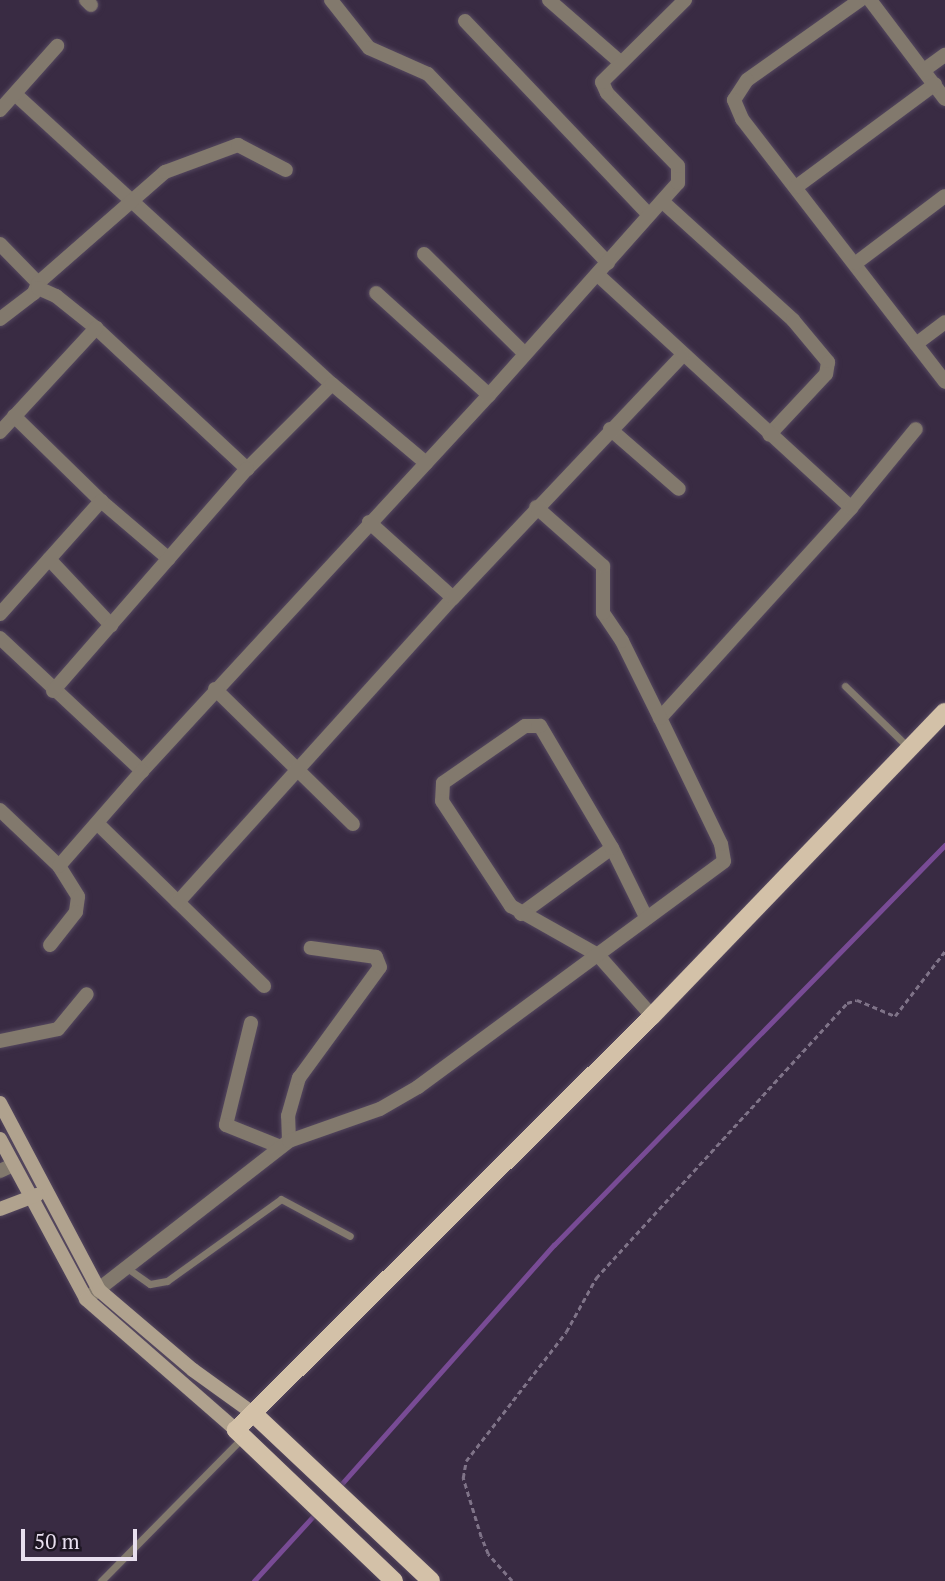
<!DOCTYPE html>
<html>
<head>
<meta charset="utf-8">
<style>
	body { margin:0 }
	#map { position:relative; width:945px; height:1581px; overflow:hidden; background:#392b43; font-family:"PT Serif",serif }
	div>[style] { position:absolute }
	.stream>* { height:4.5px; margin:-2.25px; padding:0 2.25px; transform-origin:2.25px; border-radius:2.25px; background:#784b95 }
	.path>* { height:2.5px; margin-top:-1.25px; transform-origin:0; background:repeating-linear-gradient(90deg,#7f7388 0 5px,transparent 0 8.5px) }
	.roads { filter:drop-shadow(0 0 2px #55485f) drop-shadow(0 0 2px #55485f) }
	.lane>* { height:7px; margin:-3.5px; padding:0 3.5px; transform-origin:3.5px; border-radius:3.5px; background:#82796d }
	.street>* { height:14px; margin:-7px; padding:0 7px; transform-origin:7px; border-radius:7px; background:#82796d }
	.secondary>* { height:14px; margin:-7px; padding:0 7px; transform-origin:7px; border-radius:7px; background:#b0a28e }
	.primary>* { height:18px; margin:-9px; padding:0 9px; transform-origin:9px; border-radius:9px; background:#d3c1a8 }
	span { translate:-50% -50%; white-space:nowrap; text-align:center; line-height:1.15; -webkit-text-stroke:5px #1d1622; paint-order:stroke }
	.scale { position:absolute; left:21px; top:1529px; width:116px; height:32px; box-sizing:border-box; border:4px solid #e8dfef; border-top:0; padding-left:9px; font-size:21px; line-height:24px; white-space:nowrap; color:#e8dfef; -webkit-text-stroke:5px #1d1622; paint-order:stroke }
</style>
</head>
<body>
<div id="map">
	<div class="stream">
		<div style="left:338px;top:1488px;width:325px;rotate:-48.4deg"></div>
		<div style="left:554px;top:1245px;width:559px;rotate:-45.65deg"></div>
		<div style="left:254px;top:1581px;width:92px;rotate:-47.6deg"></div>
	</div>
	<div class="path">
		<div style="left:512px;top:1581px;width:36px;rotate:-132deg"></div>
		<div style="left:488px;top:1554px;width:18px;rotate:-112deg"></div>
		<div style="left:481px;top:1537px;width:62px;rotate:-107deg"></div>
		<div style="left:463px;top:1478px;width:17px;rotate:-80deg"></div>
		<div style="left:466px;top:1461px;width:163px;rotate:-52.2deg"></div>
		<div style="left:566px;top:1332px;width:62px;rotate:-60.9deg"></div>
		<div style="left:596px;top:1278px;width:372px;rotate:-47.6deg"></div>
		<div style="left:847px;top:1003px;width:10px;rotate:-17deg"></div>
		<div style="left:857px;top:1000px;width:41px;rotate:22.8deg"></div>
		<div style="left:895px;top:1016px;width:82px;rotate:-52.4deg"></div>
	</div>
	<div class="roads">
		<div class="lane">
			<div style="left:845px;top:686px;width:89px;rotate:44.1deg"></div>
			<div style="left:127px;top:1268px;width:28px;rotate:35deg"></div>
			<div style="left:150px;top:1284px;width:17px;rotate:-10deg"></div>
			<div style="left:167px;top:1281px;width:140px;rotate:-35.7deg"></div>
			<div style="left:281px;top:1199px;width:78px;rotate:28.2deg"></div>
			<div style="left:101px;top:1581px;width:202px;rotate:-45.4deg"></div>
		</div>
		<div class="street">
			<div style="left:86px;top:0;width:7px;rotate:45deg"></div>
			<div style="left:331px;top:0;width:61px;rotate:51.6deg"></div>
			<div style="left:369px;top:48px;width:64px;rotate:23.8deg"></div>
			<div style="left:428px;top:74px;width:261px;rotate:46.4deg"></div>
			<div style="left:549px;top:0;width:93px;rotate:41.1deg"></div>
			<div style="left:860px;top:0;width:138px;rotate:144.7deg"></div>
			<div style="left:747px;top:80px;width:24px;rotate:123deg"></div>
			<div style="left:734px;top:100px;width:21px;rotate:67deg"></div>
			<div style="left:742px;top:119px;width:332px;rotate:52.3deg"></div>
			<div style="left:870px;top:0;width:124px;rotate:52.9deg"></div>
			<div style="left:465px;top:21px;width:267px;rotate:46.5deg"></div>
			<div style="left:924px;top:70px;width:26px;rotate:-36deg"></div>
			<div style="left:15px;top:94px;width:430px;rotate:42.5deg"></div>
			<div style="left:0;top:110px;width:86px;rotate:-48.3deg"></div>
			<div style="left:796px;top:187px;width:173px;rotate:-36.5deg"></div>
			<div style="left:663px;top:202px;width:176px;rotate:42.2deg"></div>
			<div style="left:793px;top:320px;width:55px;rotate:50.2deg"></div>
			<div style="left:828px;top:362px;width:12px;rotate:99deg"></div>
			<div style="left:826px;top:374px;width:83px;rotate:133.1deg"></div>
			<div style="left:0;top:244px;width:54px;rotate:45.7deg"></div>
			<div style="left:38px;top:283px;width:11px;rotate:112deg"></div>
			<div style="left:34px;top:293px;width:43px;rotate:142.6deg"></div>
			<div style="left:424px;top:254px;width:142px;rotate:44.7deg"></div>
			<div style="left:856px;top:263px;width:111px;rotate:-37deg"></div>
			<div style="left:598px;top:275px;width:344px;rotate:42.6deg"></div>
			<div style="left:38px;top:283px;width:169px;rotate:-41.2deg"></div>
			<div style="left:165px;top:172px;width:78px;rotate:-20.3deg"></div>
			<div style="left:238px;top:145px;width:54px;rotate:27.5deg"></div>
			<div style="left:38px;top:288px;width:20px;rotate:24deg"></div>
			<div style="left:56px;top:296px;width:51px;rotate:38.7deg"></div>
			<div style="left:96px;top:328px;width:207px;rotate:43deg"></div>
			<div style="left:247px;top:469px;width:120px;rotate:-45deg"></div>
			<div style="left:332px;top:384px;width:123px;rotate:40deg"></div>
			<div style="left:916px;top:344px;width:36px;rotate:-37deg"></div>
			<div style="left:489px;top:395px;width:284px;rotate:-48.3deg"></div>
			<div style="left:678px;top:183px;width:17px;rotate:-90deg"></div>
			<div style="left:678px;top:166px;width:102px;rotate:-134.2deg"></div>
			<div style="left:607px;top:93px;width:12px;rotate:-114deg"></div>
			<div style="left:602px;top:82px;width:117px;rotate:-44.7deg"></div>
			<div style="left:14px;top:416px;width:122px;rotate:44.3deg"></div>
			<div style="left:101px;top:501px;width:89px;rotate:40.5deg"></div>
			<div style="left:610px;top:429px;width:91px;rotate:41deg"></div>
			<div style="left:0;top:432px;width:142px;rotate:-47.3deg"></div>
			<div style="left:369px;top:522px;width:113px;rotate:42.1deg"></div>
			<div style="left:49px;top:559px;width:91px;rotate:46.8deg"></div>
			<div style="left:0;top:614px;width:152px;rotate:-48.2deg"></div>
			<div style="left:0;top:638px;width:195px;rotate:43.1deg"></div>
			<div style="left:142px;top:771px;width:512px;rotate:-47.3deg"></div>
			<div style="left:489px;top:395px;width:152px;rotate:-137.9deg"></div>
			<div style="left:215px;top:689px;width:193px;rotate:44.4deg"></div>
			<div style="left:53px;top:691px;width:295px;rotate:-48.9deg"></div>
			<div style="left:660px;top:718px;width:284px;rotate:-47.7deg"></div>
			<div style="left:851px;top:508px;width:102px;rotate:-50.6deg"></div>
			<div style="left:0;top:810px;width:81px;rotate:43.5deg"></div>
			<div style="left:59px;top:866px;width:36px;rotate:58deg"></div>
			<div style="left:78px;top:897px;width:15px;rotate:98deg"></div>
			<div style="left:76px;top:912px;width:42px;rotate:128.2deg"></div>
			<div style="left:98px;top:824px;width:232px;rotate:44.3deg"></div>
			<div style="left:59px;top:866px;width:126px;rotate:-48.9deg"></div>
			<div style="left:178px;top:902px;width:410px;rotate:-47.9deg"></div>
			<div style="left:453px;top:598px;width:333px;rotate:-46.6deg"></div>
			<div style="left:521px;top:914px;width:112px;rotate:-36deg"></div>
			<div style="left:646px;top:917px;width:77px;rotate:-116.2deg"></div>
			<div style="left:612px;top:848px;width:142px;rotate:-120.5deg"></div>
			<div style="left:540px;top:726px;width:15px;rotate:180deg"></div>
			<div style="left:525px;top:726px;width:100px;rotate:145.2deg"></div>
			<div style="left:443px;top:783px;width:18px;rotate:93deg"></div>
			<div style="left:442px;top:801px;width:126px;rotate:56.7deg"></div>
			<div style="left:511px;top:906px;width:100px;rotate:29.4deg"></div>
			<div style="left:598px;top:955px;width:81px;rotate:48.5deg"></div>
			<div style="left:251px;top:1023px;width:105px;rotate:103.8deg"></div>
			<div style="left:226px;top:1125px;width:59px;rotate:21.8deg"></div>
			<div style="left:0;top:1041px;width:59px;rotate:-11.7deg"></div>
			<div style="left:58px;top:1029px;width:45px;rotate:-50.4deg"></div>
			<div style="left:289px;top:1141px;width:25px;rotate:-92deg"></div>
			<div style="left:288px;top:1116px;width:40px;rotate:-74deg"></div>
			<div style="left:299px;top:1078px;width:137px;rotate:-53.9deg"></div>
			<div style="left:380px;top:967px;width:11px;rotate:-112deg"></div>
			<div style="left:376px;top:957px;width:66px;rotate:-172.1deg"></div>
			<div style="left:0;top:1171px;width:14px;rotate:-25deg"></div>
			<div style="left:86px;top:1299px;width:257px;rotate:-37.9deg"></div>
			<div style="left:289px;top:1141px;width:96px;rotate:-19.4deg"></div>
			<div style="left:380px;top:1109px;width:44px;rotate:-30.1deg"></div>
			<div style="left:418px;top:1087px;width:380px;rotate:-36.4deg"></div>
			<div style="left:724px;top:861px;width:17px;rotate:-100deg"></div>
			<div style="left:721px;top:844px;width:140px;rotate:-115.8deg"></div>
			<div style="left:660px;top:718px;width:86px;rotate:-116.3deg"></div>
			<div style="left:622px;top:641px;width:34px;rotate:-124deg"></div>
			<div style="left:603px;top:613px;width:47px;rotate:-90deg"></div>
			<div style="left:603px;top:566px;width:89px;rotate:-138.6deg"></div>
		</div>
		<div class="secondary">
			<div style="left:0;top:1103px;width:212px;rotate:62.1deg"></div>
			<div style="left:99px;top:1290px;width:123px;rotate:40.4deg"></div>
			<div style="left:193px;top:1370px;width:75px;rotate:35.8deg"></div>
			<div style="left:0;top:1139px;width:182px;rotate:61.7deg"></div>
			<div style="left:86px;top:1299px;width:199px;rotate:41.1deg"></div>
			<div style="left:0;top:1209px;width:40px;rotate:-21deg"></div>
		</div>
		<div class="primary">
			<div style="left:254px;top:1414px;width:243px;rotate:43.3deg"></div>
			<div style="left:394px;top:1581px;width:219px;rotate:-136.3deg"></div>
			<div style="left:236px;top:1430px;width:587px;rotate:-44.86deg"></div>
			<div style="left:652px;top:1016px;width:422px;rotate:-46.1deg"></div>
		</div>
	</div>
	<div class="scale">50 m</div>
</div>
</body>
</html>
